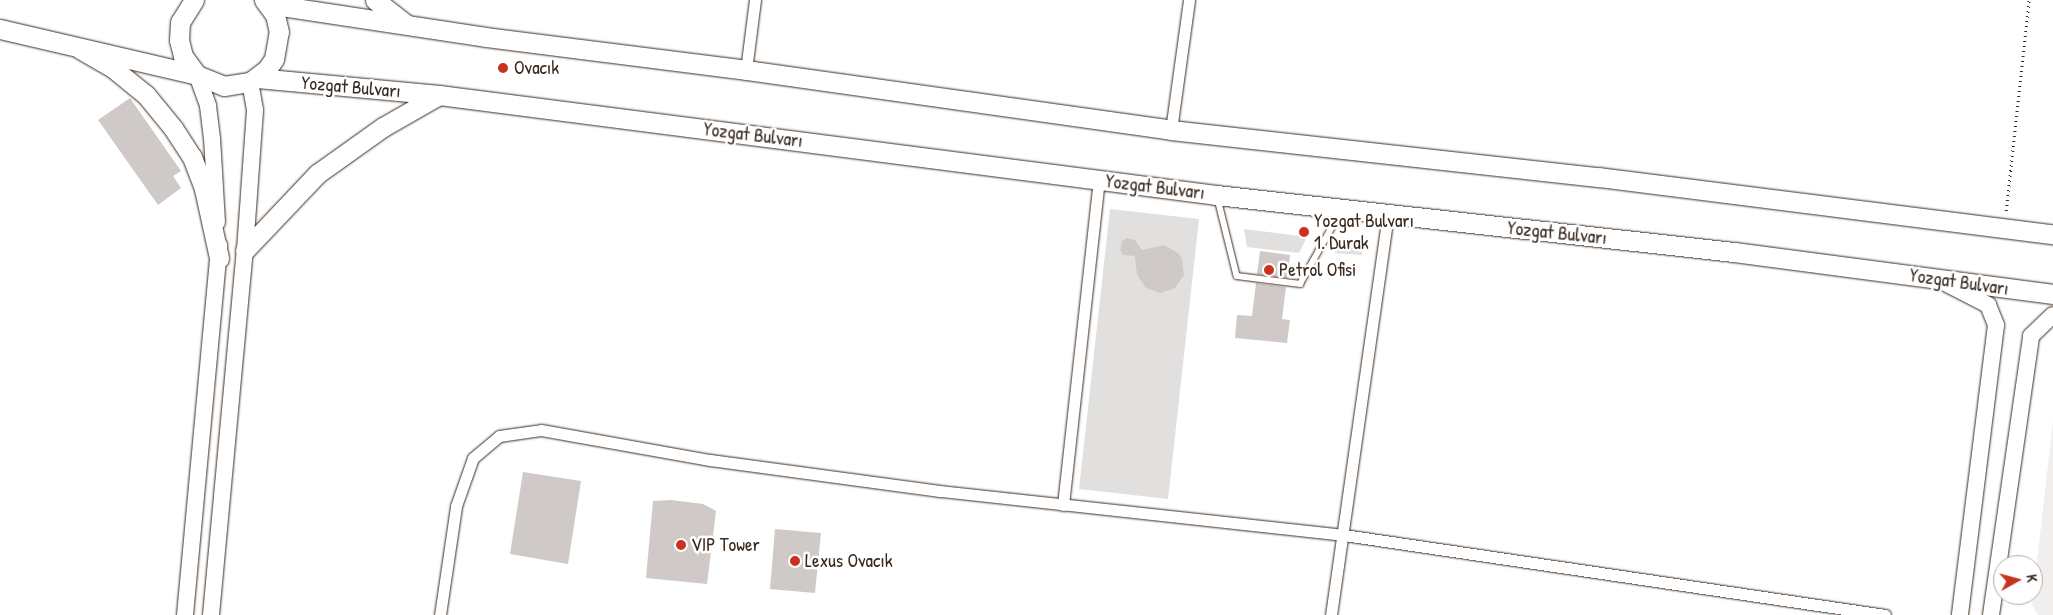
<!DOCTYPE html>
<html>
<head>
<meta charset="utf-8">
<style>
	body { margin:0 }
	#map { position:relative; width:2053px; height:615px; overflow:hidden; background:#fff; font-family:"Patrick Hand",sans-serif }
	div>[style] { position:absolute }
	.built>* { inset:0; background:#f1efee }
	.green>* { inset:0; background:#e2e0de }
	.building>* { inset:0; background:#cfcac7 }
	.path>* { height:2.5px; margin-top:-1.25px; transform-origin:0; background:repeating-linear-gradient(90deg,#3b2a1e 0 1px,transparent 0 5px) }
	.roads { filter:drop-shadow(0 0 1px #3b2a1e) drop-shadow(0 0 1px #3b2a1e) }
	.lane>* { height:5.5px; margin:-2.75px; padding:0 2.75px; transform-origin:2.75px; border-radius:2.75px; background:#fff }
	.street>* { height:11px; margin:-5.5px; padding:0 5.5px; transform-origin:5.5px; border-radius:5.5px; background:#fff }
	.secondary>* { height:16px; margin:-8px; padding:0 8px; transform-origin:8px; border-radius:8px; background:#fff }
	.primary>* { height:19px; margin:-9.5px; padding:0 9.5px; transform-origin:9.5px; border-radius:9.5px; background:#fff }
	.dots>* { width:14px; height:14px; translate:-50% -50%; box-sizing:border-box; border:2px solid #fff; border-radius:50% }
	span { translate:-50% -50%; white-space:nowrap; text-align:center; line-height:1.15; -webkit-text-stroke:5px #fff; paint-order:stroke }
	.poi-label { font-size:19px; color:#3b2a1e }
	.left { translate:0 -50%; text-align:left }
	.street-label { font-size:19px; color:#3b2a1e }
	.north { position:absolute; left:1993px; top:555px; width:50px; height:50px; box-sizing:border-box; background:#fff; border:1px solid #b1aaa5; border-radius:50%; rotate:83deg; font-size:14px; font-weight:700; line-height:20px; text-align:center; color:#3b2a1e }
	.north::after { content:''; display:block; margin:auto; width:18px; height:22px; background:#c8321e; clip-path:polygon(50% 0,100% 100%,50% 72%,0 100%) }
</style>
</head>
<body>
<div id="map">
	<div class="built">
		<div style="clip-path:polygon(2053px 421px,2053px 615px,2038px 615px,2032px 605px)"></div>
	</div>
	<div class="green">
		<div style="clip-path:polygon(1110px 209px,1199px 219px,1168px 499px,1079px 489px)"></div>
		<div style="clip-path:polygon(1244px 229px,1307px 237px,1299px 253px,1247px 247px)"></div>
		<div style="clip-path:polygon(1345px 239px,1363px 242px,1362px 255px,1335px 253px)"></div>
	</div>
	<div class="building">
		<div style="clip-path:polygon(130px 98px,181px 171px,173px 176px,181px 188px,158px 205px,98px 120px)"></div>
		<div style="clip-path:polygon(1127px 238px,1135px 240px,1142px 250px,1164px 245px,1178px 253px,1182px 259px,1184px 275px,1175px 288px,1160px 293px,1146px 288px,1137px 275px,1135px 256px,1123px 255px,1120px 250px,1122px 241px)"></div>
		<div style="clip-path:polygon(1260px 251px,1290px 255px,1287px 278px,1257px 274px)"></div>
		<div style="clip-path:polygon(1256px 283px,1286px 287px,1282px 319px,1290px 320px,1287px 343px,1235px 338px,1237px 315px,1252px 316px)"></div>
		<div style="clip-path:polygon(523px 472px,581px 481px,568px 564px,510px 554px)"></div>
		<div style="clip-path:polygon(671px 500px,703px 504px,716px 511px,707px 584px,646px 578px,653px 501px)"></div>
		<div style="clip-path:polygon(775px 529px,821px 533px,815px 593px,770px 589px)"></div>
	</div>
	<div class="path">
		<div style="left:2006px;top:211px;width:212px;rotate:-83.8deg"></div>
	</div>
	<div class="roads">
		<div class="lane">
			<div style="left:1218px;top:199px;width:79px;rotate:76.1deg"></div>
			<div style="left:1237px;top:276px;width:64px;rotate:7.2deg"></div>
			<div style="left:1300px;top:284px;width:84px;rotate:-60.7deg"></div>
		</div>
		<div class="street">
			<div style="left:746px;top:70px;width:71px;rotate:-82.7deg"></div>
			<div style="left:1171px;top:130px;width:131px;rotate:-82.1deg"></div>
			<div style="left:1063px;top:505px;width:327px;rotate:-83.7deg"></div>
			<div style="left:440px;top:615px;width:110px;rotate:-81.6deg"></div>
			<div style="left:456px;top:506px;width:51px;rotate:-70.5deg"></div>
			<div style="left:473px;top:458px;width:34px;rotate:-40deg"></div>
			<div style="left:499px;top:436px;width:42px;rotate:-8.1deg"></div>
			<div style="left:541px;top:430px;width:172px;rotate:10.1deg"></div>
			<div style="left:710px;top:460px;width:232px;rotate:7.7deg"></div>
			<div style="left:940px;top:491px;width:406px;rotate:6.2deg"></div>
			<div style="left:1344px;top:535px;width:547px;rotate:8.41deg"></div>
			<div style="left:1331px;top:615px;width:405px;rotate:-81.9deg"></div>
		</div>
		<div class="secondary">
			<div style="left:197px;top:75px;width:33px;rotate:70deg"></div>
			<div style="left:208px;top:106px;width:32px;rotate:83deg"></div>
			<div style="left:212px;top:138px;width:84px;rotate:86.6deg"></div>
			<div style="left:1943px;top:282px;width:51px;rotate:27.1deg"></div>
			<div style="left:1988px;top:305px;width:22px;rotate:68deg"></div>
			<div style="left:1996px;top:325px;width:292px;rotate:97.1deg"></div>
			<div style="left:185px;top:615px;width:371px;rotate:-84.7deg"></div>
			<div style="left:211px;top:615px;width:367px;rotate:-84.7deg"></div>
			<div style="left:245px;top:250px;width:140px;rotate:-85.9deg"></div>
			<div style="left:255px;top:110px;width:28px;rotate:-100deg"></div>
			<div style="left:1991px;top:615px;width:282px;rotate:-81.8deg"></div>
			<div style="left:2031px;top:336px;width:30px;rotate:-44deg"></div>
		</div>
		<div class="primary">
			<div style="left:194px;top:0;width:26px;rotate:122deg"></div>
			<div style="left:180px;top:22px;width:18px;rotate:93deg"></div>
			<div style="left:179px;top:40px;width:16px;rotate:76deg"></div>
			<div style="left:183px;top:56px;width:24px;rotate:54deg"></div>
			<div style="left:197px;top:75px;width:29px;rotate:22deg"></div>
			<div style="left:224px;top:86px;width:26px;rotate:-9deg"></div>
			<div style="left:250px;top:82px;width:21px;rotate:-37deg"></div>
			<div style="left:267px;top:69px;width:12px;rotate:-55deg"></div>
			<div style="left:274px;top:59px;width:27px;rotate:-80deg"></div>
			<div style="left:279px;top:32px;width:17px;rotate:-103deg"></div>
			<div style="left:275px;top:15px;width:19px;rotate:-126deg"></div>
			<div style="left:375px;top:0;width:39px;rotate:38deg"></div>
			<div style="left:268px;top:4px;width:220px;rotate:8.6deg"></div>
			<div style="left:486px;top:37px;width:262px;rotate:7.2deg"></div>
			<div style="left:746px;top:70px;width:429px;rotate:8deg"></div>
			<div style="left:1171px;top:130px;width:431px;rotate:6.3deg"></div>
			<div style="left:1599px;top:177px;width:458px;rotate:7.2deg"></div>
			<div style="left:0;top:29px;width:202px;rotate:13.1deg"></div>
			<div style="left:80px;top:49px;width:39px;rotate:30deg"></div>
			<div style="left:114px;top:69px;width:41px;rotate:39.1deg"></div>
			<div style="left:146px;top:95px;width:43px;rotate:50.7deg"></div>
			<div style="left:173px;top:128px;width:35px;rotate:57deg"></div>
			<div style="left:192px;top:157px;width:34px;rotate:69deg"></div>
			<div style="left:204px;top:189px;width:71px;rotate:77.7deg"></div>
			<div style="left:257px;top:78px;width:183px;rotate:5.3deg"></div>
			<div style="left:439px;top:95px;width:783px;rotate:7.33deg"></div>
			<div style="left:1216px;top:195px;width:521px;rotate:6.28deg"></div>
			<div style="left:1734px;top:252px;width:322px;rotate:7.5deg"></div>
			<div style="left:245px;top:250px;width:105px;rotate:-46.5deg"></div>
			<div style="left:317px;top:174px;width:81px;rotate:-35.5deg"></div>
			<div style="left:383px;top:127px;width:64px;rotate:-29.7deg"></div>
		</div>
	</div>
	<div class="dots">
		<div style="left:503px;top:68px;background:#c8321e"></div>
		<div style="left:1304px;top:232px;background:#c8321e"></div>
		<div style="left:1269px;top:270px;background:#c8321e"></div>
		<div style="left:681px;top:545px;background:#c8321e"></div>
		<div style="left:795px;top:561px;background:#c8321e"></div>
	</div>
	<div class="poi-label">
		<span class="left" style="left:514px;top:68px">Ovacık</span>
		<span class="left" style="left:1314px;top:232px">Yozgat Bulvarı<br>1. Durak</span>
		<span class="left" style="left:1279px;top:270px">Petrol Ofisi</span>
		<span class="left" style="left:691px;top:545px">VIP Tower</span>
		<span class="left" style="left:805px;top:561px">Lexus Ovacık</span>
	</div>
	<div class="street-label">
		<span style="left:351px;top:87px;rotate:5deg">Yozgat Bulvarı</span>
		<span style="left:753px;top:135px;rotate:7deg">Yozgat Bulvarı</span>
		<span style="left:1155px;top:187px;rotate:7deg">Yozgat Bulvarı</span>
		<span style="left:1557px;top:233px;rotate:6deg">Yozgat Bulvarı</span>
		<span style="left:1959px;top:282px;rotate:8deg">Yozgat Bulvarı</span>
	</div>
	<div class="north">K</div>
</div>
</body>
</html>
